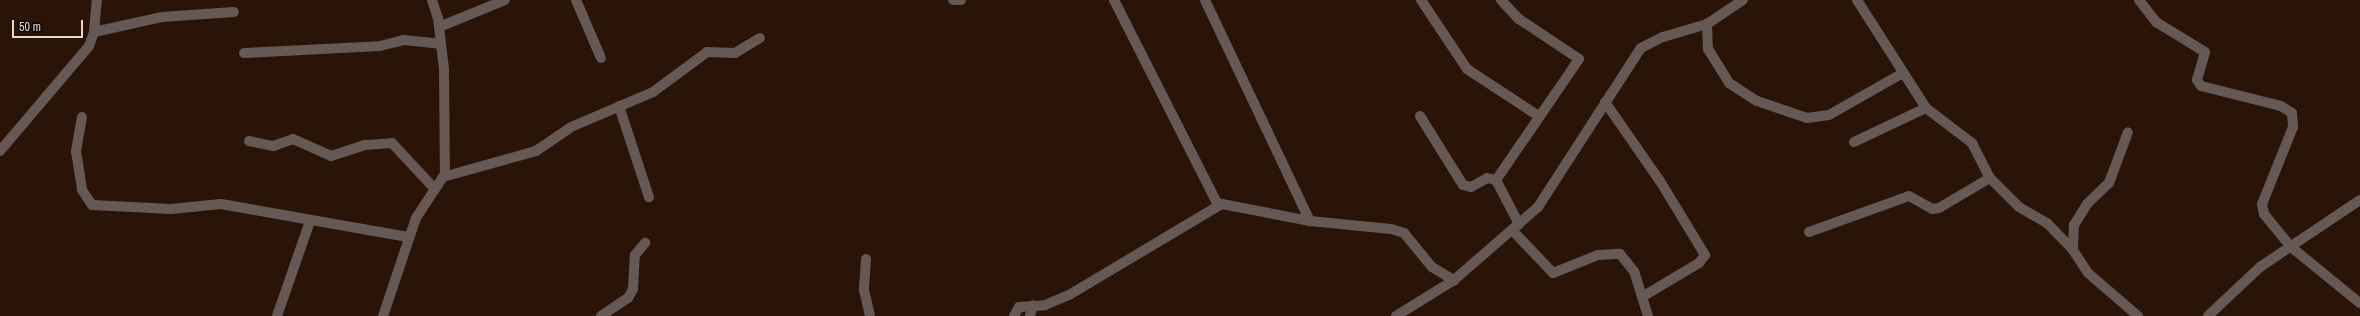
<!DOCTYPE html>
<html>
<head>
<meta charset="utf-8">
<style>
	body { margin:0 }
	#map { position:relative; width:2360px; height:316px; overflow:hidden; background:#2a1408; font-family:"Archivo Narrow",sans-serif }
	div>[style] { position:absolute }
	.minor>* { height:10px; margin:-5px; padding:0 5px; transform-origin:5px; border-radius:5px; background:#665955 }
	span { translate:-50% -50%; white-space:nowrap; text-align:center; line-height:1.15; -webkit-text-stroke:3px #0c0402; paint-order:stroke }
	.scale { position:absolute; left:12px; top:20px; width:71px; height:18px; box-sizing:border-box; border:2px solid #e8d8d0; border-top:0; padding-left:5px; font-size:12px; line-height:14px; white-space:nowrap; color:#e8d8d0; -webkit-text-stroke:3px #0c0402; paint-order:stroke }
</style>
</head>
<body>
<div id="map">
	<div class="minor">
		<div style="left:432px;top:0;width:19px;rotate:72deg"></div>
		<div style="left:438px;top:18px;width:51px;rotate:83.3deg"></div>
		<div style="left:444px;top:69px;width:106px;rotate:89.5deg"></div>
		<div style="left:576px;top:0;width:63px;rotate:66.7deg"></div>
		<div style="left:953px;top:0;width:8px"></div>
		<div style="left:1114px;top:0;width:228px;rotate:63.1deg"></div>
		<div style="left:1217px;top:203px;width:95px;rotate:11deg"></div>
		<div style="left:1310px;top:221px;width:81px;rotate:5.6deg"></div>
		<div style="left:1391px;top:229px;width:14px;rotate:17deg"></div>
		<div style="left:1404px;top:233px;width:44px;rotate:50.5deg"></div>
		<div style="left:1432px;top:267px;width:26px;rotate:31deg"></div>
		<div style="left:1205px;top:0;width:245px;rotate:64.6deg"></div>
		<div style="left:1421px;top:0;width:83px;rotate:56.3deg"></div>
		<div style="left:1467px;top:69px;width:87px;rotate:33.3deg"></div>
		<div style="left:1501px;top:0;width:26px;rotate:47deg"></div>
		<div style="left:1519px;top:19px;width:72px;rotate:33.7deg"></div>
		<div style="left:1579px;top:59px;width:147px;rotate:124.4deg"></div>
		<div style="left:1496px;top:180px;width:50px;rotate:62.4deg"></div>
		<div style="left:1857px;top:0;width:128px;rotate:57.4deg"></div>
		<div style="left:1926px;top:108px;width:58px;rotate:37.3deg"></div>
		<div style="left:1972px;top:143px;width:39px;rotate:63deg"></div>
		<div style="left:1990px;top:178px;width:41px;rotate:45deg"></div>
		<div style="left:2019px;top:207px;width:32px;rotate:30deg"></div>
		<div style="left:2047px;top:223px;width:37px;rotate:46deg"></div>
		<div style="left:2073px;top:250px;width:27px;rotate:57deg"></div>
		<div style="left:2088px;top:273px;width:66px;rotate:40.7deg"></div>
		<div style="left:2139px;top:0;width:28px;rotate:52deg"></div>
		<div style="left:2156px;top:22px;width:57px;rotate:31.5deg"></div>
		<div style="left:2205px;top:52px;width:29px;rotate:106deg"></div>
		<div style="left:2197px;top:80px;width:7px;rotate:56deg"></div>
		<div style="left:2201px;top:86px;width:82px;rotate:14deg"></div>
		<div style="left:2281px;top:106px;width:13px;rotate:32deg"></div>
		<div style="left:2292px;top:113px;width:14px;rotate:86deg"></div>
		<div style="left:2293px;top:127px;width:83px;rotate:111.9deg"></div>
		<div style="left:2262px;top:204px;width:10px;rotate:79deg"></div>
		<div style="left:2264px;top:214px;width:43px;rotate:50.7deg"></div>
		<div style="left:2291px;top:247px;width:89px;rotate:39.1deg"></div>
		<div style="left:1707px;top:24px;width:25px;rotate:88deg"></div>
		<div style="left:1708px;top:49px;width:40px;rotate:58deg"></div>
		<div style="left:1729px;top:83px;width:33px;rotate:33deg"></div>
		<div style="left:1757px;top:101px;width:53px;rotate:18.8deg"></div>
		<div style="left:1807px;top:118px;width:22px;rotate:-8deg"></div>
		<div style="left:1829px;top:115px;width:85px;rotate:-29.6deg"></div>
		<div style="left:439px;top:27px;width:71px;rotate:-22.2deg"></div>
		<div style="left:94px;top:32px;width:70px;rotate:-12.4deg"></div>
		<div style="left:162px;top:17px;width:72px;rotate:-4deg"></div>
		<div style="left:244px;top:53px;width:136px;rotate:-2.9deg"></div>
		<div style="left:380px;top:46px;width:25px;rotate:-14deg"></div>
		<div style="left:404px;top:40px;width:36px;rotate:6deg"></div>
		<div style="left:1605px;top:102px;width:96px;rotate:55.2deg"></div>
		<div style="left:1660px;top:181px;width:87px;rotate:58.7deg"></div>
		<div style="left:1705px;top:255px;width:10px;rotate:127deg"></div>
		<div style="left:1699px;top:263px;width:66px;rotate:149.2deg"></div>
		<div style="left:619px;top:106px;width:96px;rotate:71.8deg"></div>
		<div style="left:1420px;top:116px;width:81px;rotate:58.1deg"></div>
		<div style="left:1463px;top:185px;width:8px;rotate:14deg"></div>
		<div style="left:1471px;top:187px;width:18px;rotate:-29deg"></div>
		<div style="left:1487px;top:178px;width:9px;rotate:13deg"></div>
		<div style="left:82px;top:117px;width:35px;rotate:100deg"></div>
		<div style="left:76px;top:151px;width:39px;rotate:81deg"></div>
		<div style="left:82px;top:190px;width:18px;rotate:56deg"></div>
		<div style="left:92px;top:205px;width:79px;rotate:2.9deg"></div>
		<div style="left:171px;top:209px;width:50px;rotate:-5.7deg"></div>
		<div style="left:221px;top:204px;width:190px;rotate:10deg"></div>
		<div style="left:249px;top:141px;width:25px;rotate:12deg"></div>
		<div style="left:273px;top:146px;width:21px;rotate:-19deg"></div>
		<div style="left:293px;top:139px;width:42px;rotate:24.1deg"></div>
		<div style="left:331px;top:156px;width:36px;rotate:-18deg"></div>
		<div style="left:365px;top:145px;width:27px;rotate:-4deg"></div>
		<div style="left:392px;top:143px;width:62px;rotate:47deg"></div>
		<div style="left:1854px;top:142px;width:80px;rotate:-25.3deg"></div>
		<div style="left:0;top:151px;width:138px;rotate:-49.7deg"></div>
		<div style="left:89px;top:46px;width:15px;rotate:-70deg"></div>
		<div style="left:94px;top:32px;width:32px;rotate:-85deg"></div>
		<div style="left:1513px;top:231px;width:58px;rotate:46.4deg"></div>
		<div style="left:1553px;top:273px;width:48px;rotate:-21.8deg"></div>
		<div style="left:1598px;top:255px;width:22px;rotate:-3deg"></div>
		<div style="left:1620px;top:254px;width:22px;rotate:51deg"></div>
		<div style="left:1634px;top:271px;width:47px;rotate:72.7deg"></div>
		<div style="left:1809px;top:232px;width:106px;rotate:-19.8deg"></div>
		<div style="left:1909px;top:196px;width:26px;rotate:29deg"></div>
		<div style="left:1932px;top:209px;width:7px;rotate:-8deg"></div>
		<div style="left:1939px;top:208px;width:59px;rotate:-30.5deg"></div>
		<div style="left:2073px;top:250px;width:25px;rotate:-88deg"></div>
		<div style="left:2074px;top:225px;width:25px;rotate:-58deg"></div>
		<div style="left:2087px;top:204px;width:30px;rotate:-44deg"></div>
		<div style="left:2109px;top:183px;width:54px;rotate:-69.6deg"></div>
		<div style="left:866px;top:259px;width:31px;rotate:94deg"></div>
		<div style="left:864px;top:290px;width:27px;rotate:77deg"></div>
		<div style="left:277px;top:316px;width:101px;rotate:-70.8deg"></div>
		<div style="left:383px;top:316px;width:103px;rotate:-71.4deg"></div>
		<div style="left:416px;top:218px;width:49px;rotate:-56.6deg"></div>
		<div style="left:443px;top:177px;width:97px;rotate:-15.6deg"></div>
		<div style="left:536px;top:151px;width:42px;rotate:-34.4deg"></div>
		<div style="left:571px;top:127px;width:89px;rotate:-23.1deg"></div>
		<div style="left:653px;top:92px;width:67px;rotate:-36.5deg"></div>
		<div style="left:707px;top:52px;width:28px;rotate:2deg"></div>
		<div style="left:735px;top:53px;width:29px;rotate:-31deg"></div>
		<div style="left:601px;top:316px;width:32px;rotate:-34deg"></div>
		<div style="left:628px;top:298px;width:10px;rotate:-61deg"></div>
		<div style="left:633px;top:289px;width:34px;rotate:-87deg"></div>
		<div style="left:635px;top:255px;width:16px;rotate:-50deg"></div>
		<div style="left:1014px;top:316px;width:10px;rotate:-61deg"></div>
		<div style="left:1019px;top:307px;width:26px;rotate:-4deg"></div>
		<div style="left:1045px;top:305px;width:26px;rotate:-23deg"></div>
		<div style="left:1069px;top:295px;width:176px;rotate:-30.8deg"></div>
		<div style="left:1030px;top:316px;width:11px;rotate:-75deg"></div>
		<div style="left:1396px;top:316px;width:68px;rotate:-31.8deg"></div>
		<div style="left:1454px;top:280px;width:111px;rotate:-41deg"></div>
		<div style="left:1538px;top:207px;width:189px;rotate:-57.1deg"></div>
		<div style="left:1641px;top:48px;width:25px;rotate:-27deg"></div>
		<div style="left:1663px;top:37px;width:46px;rotate:-16.5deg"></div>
		<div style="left:1707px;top:24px;width:43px;rotate:-33.7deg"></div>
		<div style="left:2208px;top:316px;width:71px;rotate:-43.3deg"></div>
		<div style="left:2260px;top:267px;width:120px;rotate:-33.8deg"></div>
	</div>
	<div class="scale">50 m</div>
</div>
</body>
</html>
